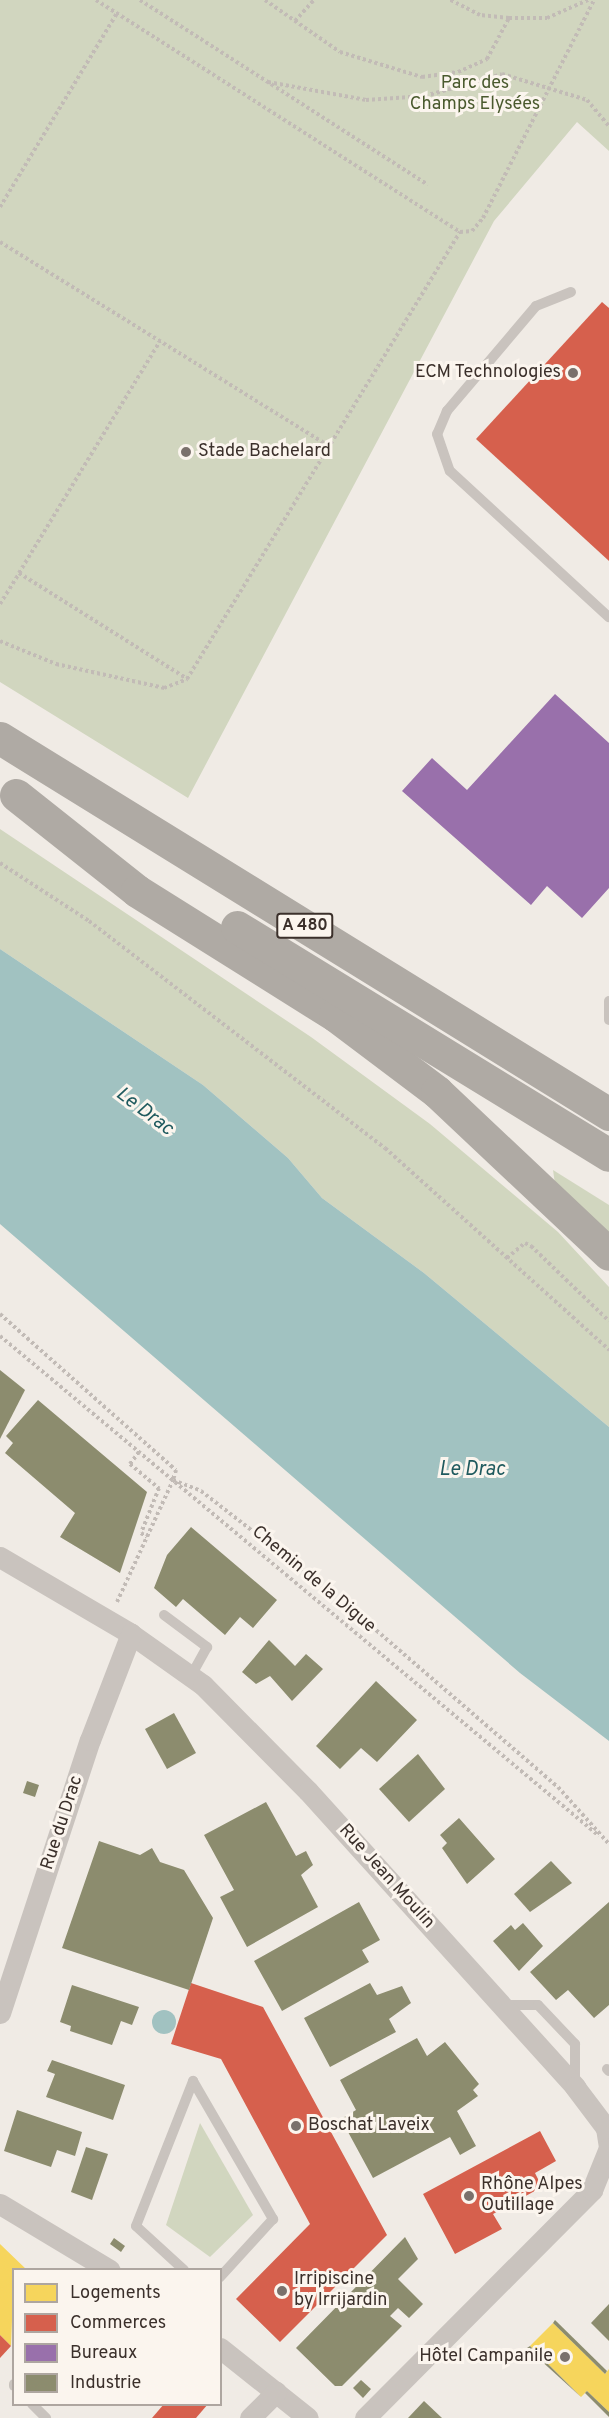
<!DOCTYPE html>
<html>
<head>
<meta charset="utf-8">
<style>
	body { margin:0 }
	#map { position:relative; width:609px; height:2418px; overflow:hidden; background:#f0ebe5; font-family:Overpass,sans-serif }
	div>[style] { position:absolute }
	.green>* { inset:0; background:#d1d6bf }
	.water>* { inset:0; background:#a1c2c1 }
	.round { border-radius:50% }
	.homes>* { inset:0; background:#f6d55c }
	.shops>* { inset:0; background:#d6604d }
	.offices>* { inset:0; background:#9970ab }
	.industry>* { inset:0; background:#8c8c6e }
	.path>* { height:4px; margin-top:-2px; transform-origin:0; background:repeating-linear-gradient(90deg,#c2bbb6 0 3px,transparent 0 6px) }
	.lane>* { height:10px; margin:-5px; padding:0 5px; transform-origin:5px; border-radius:5px; background:#c9c3be }
	.street>* { height:21px; margin:-10.5px; padding:0 10.5px; transform-origin:10.5px; border-radius:10.5px; background:#c9c3be }
	.highway>* { height:33px; margin:-16.5px; padding:0 16.5px; transform-origin:16.5px; border-radius:16.5px; background:#afaaa4 }
	.dots>* { width:16px; height:16px; translate:-50% -50%; box-sizing:border-box; border:3px solid #fbf5ee; border-radius:50% }
	span { translate:-50% -50%; white-space:nowrap; text-align:center; line-height:1.15; -webkit-text-stroke:6px #fbf5ee; paint-order:stroke }
	.shield-label span { padding:2px 4px; background:#fbf5ee; border:2px solid; border-radius:4px; -webkit-text-stroke-width:0 }
	.shield-label { font-size:16px; color:#3b302b; font-weight:700 }
	.park-label { font-size:18px; color:#4a5a2e }
	.poi-label { font-size:18px; color:#3b302b }
	.right { translate:-100% -50%; text-align:right }
	.left { translate:0 -50%; text-align:left }
	.street-label { font-size:18px; color:#3b302b }
	.water-label { font-size:20px; color:#1f5a5e; font-style:italic }
	.legend { position:absolute; left:12px; top:2268px; width:210px; height:138px; box-sizing:border-box; background:#fbf5ee; border:2px solid #aea6a0; margin:0; padding:8px 10px; list-style:none; font-size:18px; color:#3b302b }
	.legend li { display:flex; align-items:center; gap:12px; height:30px }
	.legend b { width:30px; border:2px solid #aea6a0 }
</style>
</head>
<body>
<div id="map">
	<div class="green">
		<div style="clip-path:polygon(0 0,609px 0,609px 151px,577px 122px,494px 221px,188px 798px,0 682px)"></div>
		<div style="clip-path:polygon(0 829px,311px 1037px,430px 1124px,558px 1232px,609px 1287px,609px 1427px,424px 1273px,322px 1198px,288px 1158px,203px 1085px,0 949px)"></div>
		<div style="clip-path:polygon(553px 1170px,609px 1205px,609px 1235px,555px 1184px)"></div>
		<div style="clip-path:polygon(200px 2123px,253px 2215px,210px 2257px,166px 2225px)"></div>
	</div>
	<div class="water">
		<div style="clip-path:polygon(0 949px,203px 1085px,288px 1158px,322px 1198px,424px 1273px,609px 1427px,609px 1741px,520px 1673px,0 1224px)"></div>
		<div class="round" style="left:152px;top:2010px;width:24px;height:24px"></div>
	</div>
	<div class="homes">
		<div style="clip-path:polygon(0 2244px,27px 2270px,14px 2270px,11px 2346px,0 2335px)"></div>
		<div style="clip-path:polygon(553px 2323px,605px 2374px,609px 2369px,609px 2412px,587px 2391px,581px 2397px,530px 2346px)"></div>
	</div>
	<div class="shops">
		<div style="clip-path:polygon(602px 302px,609px 308px,609px 561px,476px 439px)"></div>
		<div style="clip-path:polygon(191px 1983px,263px 2007px,387px 2235px,280px 2342px,236px 2299px,310px 2224px,221px 2059px,171px 2044px)"></div>
		<div style="clip-path:polygon(540px 2131px,556px 2161px,535px 2173px,542px 2187px,493px 2214px,502px 2229px,455px 2254px,423px 2194px)"></div>
		<div style="clip-path:polygon(0 2335px,11px 2346px,0 2358px)"></div>
		<div style="clip-path:polygon(164px 2404px,208px 2404px,196px 2418px,152px 2418px)"></div>
	</div>
	<div class="offices">
		<div style="clip-path:polygon(555px 694px,609px 743px,609px 888px,582px 918px,547px 886px,531px 905px,402px 791px,432px 758px,467px 790px)"></div>
	</div>
	<div class="industry">
		<div style="clip-path:polygon(0 1370px,25px 1390px,0 1439px)"></div>
		<div style="clip-path:polygon(38px 1400px,147px 1492px,120px 1573px,60px 1537px,75px 1513px,5px 1453px,13px 1443px,6px 1436px)"></div>
		<div style="clip-path:polygon(191px 1527px,277px 1600px,253px 1628px,240px 1617px,225px 1635px,183px 1599px,176px 1607px,154px 1588px,167px 1555px)"></div>
		<div style="clip-path:polygon(269px 1640px,295px 1666px,306px 1654px,323px 1669px,292px 1701px,270px 1676px,256px 1684px,242px 1672px)"></div>
		<div style="clip-path:polygon(376px 1681px,417px 1720px,377px 1762px,361px 1748px,340px 1769px,316px 1746px)"></div>
		<div style="clip-path:polygon(174px 1713px,196px 1753px,167px 1769px,145px 1729px)"></div>
		<div style="clip-path:polygon(418px 1754px,445px 1789px,409px 1822px,379px 1789px)"></div>
		<div style="clip-path:polygon(27px 1781px,39px 1785px,35px 1797px,23px 1793px)"></div>
		<div style="clip-path:polygon(266px 1802px,296px 1856px,306px 1851px,313px 1865px,301px 1875px,318px 1907px,247px 1947px,220px 1897px,234px 1890px,204px 1835px)"></div>
		<div style="clip-path:polygon(459px 1818px,495px 1859px,467px 1884px,442px 1848px,447px 1843px,440px 1835px)"></div>
		<div style="clip-path:polygon(99px 1841px,140px 1855px,152px 1848px,160px 1862px,184px 1870px,213px 1918px,189px 1990px,62px 1948px)"></div>
		<div style="clip-path:polygon(551px 1861px,572px 1883px,530px 1912px,514px 1894px)"></div>
		<div style="clip-path:polygon(359px 1902px,380px 1940px,362px 1950px,369px 1962px,282px 2011px,254px 1961px)"></div>
		<div style="clip-path:polygon(609px 1902px,609px 2005px,594px 2018px,568px 1990px,556px 2000px,530px 1972px)"></div>
		<div style="clip-path:polygon(523px 1923px,543px 1946px,519px 1971px,493px 1941px,511px 1925px,515px 1930px)"></div>
		<div style="clip-path:polygon(370px 1983px,377px 1995px,402px 1986px,411px 2003px,389px 2019px,396px 2032px,330px 2067px,304px 2018px)"></div>
		<div style="clip-path:polygon(72px 1985px,139px 2007px,132px 2025px,121px 2021px,112px 2045px,70px 2031px,71px 2026px,60px 2022px)"></div>
		<div style="clip-path:polygon(417px 2038px,427px 2056px,445px 2042px,479px 2084px,473px 2090px,478px 2096px,457px 2111px,476px 2146px,460px 2155px,450px 2137px,373px 2178px,341px 2119px,356px 2110px,340px 2080px)"></div>
		<div style="clip-path:polygon(52px 2060px,125px 2085px,113px 2120px,46px 2097px,55px 2074px,47px 2071px)"></div>
		<div style="clip-path:polygon(17px 2110px,82px 2132px,75px 2156px,57px 2150px,51px 2167px,4px 2151px)"></div>
		<div style="clip-path:polygon(86px 2147px,108px 2154px,92px 2200px,71px 2192px)"></div>
		<div style="clip-path:polygon(405px 2237px,418px 2259px,398px 2279px,423px 2304px,409px 2318px,398px 2308px,390px 2316px,402px 2326px,342px 2386px,335px 2386px,296px 2348px)"></div>
		<div style="clip-path:polygon(114px 2238px,125px 2246px,121px 2252px,110px 2244px)"></div>
		<div style="clip-path:polygon(609px 2304px,609px 2341px,591px 2323px)"></div>
		<div style="clip-path:polygon(555px 2320px,607px 2371px,605px 2374px,553px 2323px)"></div>
		<div style="clip-path:polygon(530px 2346px,581px 2397px,527px 2348px)"></div>
		<div style="clip-path:polygon(361px 2380px,371px 2389px,363px 2398px,353px 2388px)"></div>
		<div style="clip-path:polygon(587px 2391px,609px 2412px,609px 2417px,585px 2393px)"></div>
		<div style="clip-path:polygon(424px 2401px,442px 2418px,408px 2418px)"></div>
	</div>
	<div class="path">
		<div style="left:96px;top:0;width:432px;rotate:32.5deg"></div>
		<div style="left:460px;top:232px;width:12px;rotate:-5deg"></div>
		<div style="left:472px;top:231px;width:17px;rotate:-50deg"></div>
		<div style="left:483px;top:218px;width:245px;rotate:-63deg"></div>
		<div style="left:140px;top:0;width:342px;rotate:32.7deg"></div>
		<div style="left:265px;top:0;width:91px;rotate:34.7deg"></div>
		<div style="left:340px;top:52px;width:86px;rotate:17deg"></div>
		<div style="left:422px;top:77px;width:36px;rotate:-8deg"></div>
		<div style="left:458px;top:72px;width:32px;rotate:-24deg"></div>
		<div style="left:487px;top:59px;width:47px;rotate:-61.8deg"></div>
		<div style="left:509px;top:18px;width:29px;rotate:-174deg"></div>
		<div style="left:480px;top:15px;width:34px;rotate:-153deg"></div>
		<div style="left:509px;top:18px;width:38px"></div>
		<div style="left:547px;top:18px;width:45px;rotate:-23.7deg"></div>
		<div style="left:295px;top:21px;width:28px;rotate:-48deg"></div>
		<div style="left:268px;top:82px;width:100px;rotate:10.4deg"></div>
		<div style="left:366px;top:100px;width:59px;rotate:-3.9deg"></div>
		<div style="left:425px;top:96px;width:80px;rotate:-15.9deg"></div>
		<div style="left:502px;top:74px;width:89px;rotate:17deg"></div>
		<div style="left:587px;top:100px;width:34px;rotate:50deg"></div>
		<div style="left:0;top:207px;width:227px;rotate:-58.9deg"></div>
		<div style="left:0;top:242px;width:387px;rotate:31.8deg"></div>
		<div style="left:19px;top:573px;width:271px;rotate:-58.7deg"></div>
		<div style="left:0;top:604px;width:36px;rotate:-58deg"></div>
		<div style="left:19px;top:573px;width:199px;rotate:32.2deg"></div>
		<div style="left:187px;top:679px;width:524px;rotate:-58.59deg"></div>
		<div style="left:0;top:641px;width:61px;rotate:22.3deg"></div>
		<div style="left:56px;top:664px;width:111px;rotate:12.5deg"></div>
		<div style="left:164px;top:688px;width:25px;rotate:-21deg"></div>
		<div style="left:0;top:863px;width:106px;rotate:33.1deg"></div>
		<div style="left:89px;top:921px;width:373px;rotate:37.5deg"></div>
		<div style="left:385px;top:1148px;width:302px;rotate:42deg"></div>
		<div style="left:507px;top:1258px;width:23px;rotate:-40deg"></div>
		<div style="left:525px;top:1243px;width:7px;rotate:27deg"></div>
		<div style="left:531px;top:1246px;width:108px;rotate:43.9deg"></div>
		<div style="left:0;top:1314px;width:235px;rotate:41.6deg"></div>
		<div style="left:176px;top:1470px;width:10px;rotate:107deg"></div>
		<div style="left:173px;top:1480px;width:30px;rotate:21deg"></div>
		<div style="left:201px;top:1491px;width:176px;rotate:37.8deg"></div>
		<div style="left:340px;top:1599px;width:288px;rotate:40.8deg"></div>
		<div style="left:558px;top:1787px;width:76px;rotate:48.2deg"></div>
		<div style="left:0;top:1336px;width:780px;rotate:39.85deg"></div>
		<div style="left:139px;top:1452px;width:15px;rotate:127deg"></div>
		<div style="left:130px;top:1464px;width:38px;rotate:40deg"></div>
		<div style="left:159px;top:1488px;width:48px;rotate:111.8deg"></div>
		<div style="left:141px;top:1533px;width:7px;rotate:34deg"></div>
		<div style="left:117px;top:1602px;width:134px;rotate:-65.3deg"></div>
	</div>
	<div class="lane">
		<div style="left:571px;top:292px;width:38px;rotate:158deg"></div>
		<div style="left:536px;top:306px;width:138px;rotate:130.3deg"></div>
		<div style="left:447px;top:411px;width:25px;rotate:113deg"></div>
		<div style="left:437px;top:434px;width:39px;rotate:71deg"></div>
		<div style="left:450px;top:471px;width:216px;rotate:42.6deg"></div>
		<div style="left:609px;top:1001px;width:19px;rotate:90deg"></div>
		<div style="left:164px;top:1615px;width:54px;rotate:36.7deg"></div>
		<div style="left:207px;top:1647px;width:33px;rotate:119deg"></div>
		<div style="left:503px;top:2005px;width:35px"></div>
		<div style="left:538px;top:2005px;width:54px;rotate:46.5deg"></div>
		<div style="left:575px;top:2044px;width:40px;rotate:90deg"></div>
		<div style="left:607px;top:2069px;width:3px;rotate:45deg"></div>
		<div style="left:184px;top:2270px;width:65px;rotate:-137.5deg"></div>
		<div style="left:136px;top:2226px;width:156px;rotate:-68.5deg"></div>
		<div style="left:193px;top:2081px;width:160px;rotate:59.9deg"></div>
		<div style="left:273px;top:2219px;width:79px;rotate:132.4deg"></div>
		<div style="left:14px;top:2384px;width:2px;rotate:90deg"></div>
		<div style="left:32px;top:2404px;width:20px;rotate:45deg"></div>
	</div>
	<div class="street">
		<div style="left:0;top:1557px;width:152px;rotate:30.4deg"></div>
		<div style="left:131px;top:1634px;width:88px;rotate:35.3deg"></div>
		<div style="left:203px;top:1685px;width:149px;rotate:45.3deg"></div>
		<div style="left:308px;top:1791px;width:399px;rotate:47.9deg"></div>
		<div style="left:575px;top:2087px;width:51px;rotate:52.9deg"></div>
		<div style="left:606px;top:2128px;width:19px;rotate:81deg"></div>
		<div style="left:0;top:2013px;width:287px;rotate:-71.8deg"></div>
		<div style="left:90px;top:1740px;width:114px;rotate:-68.9deg"></div>
		<div style="left:0;top:2204px;width:128px;rotate:31deg"></div>
		<div style="left:220px;top:2348px;width:112px;rotate:38.5deg"></div>
		<div style="left:250px;top:2418px;width:37px;rotate:-45deg"></div>
		<div style="left:365px;top:2418px;width:322px;rotate:-45.1deg"></div>
		<div style="left:592px;top:2190px;width:45px;rotate:-68deg"></div>
	</div>
	<div class="highway">
		<div style="left:0;top:738px;width:716px;rotate:31.69deg"></div>
		<div style="left:16px;top:795px;width:154px;rotate:38.4deg"></div>
		<div style="left:137px;top:891px;width:234px;rotate:32.1deg"></div>
		<div style="left:335px;top:1015px;width:128px;rotate:37deg"></div>
		<div style="left:437px;top:1092px;width:236px;rotate:43.3deg"></div>
		<div style="left:237px;top:927px;width:436px;rotate:31.5deg"></div>
	</div>
	<div class="dots">
		<div style="left:573px;top:373px;background:#7a716c"></div>
		<div style="left:186px;top:452px;background:#7a716c"></div>
		<div style="left:296px;top:2126px;background:#7a716c"></div>
		<div style="left:469px;top:2196px;background:#7a716c"></div>
		<div style="left:282px;top:2291px;background:#7a716c"></div>
		<div style="left:565px;top:2357px;background:#7a716c"></div>
	</div>
	<div class="shield-label">
		<span style="left:305px;top:926px">A 480</span>
	</div>
	<div class="park-label">
		<span style="left:475px;top:95px">Parc des<br>Champs Elysées</span>
	</div>
	<div class="poi-label">
		<span class="right" style="left:561px;top:373px">ECM Technologies</span>
		<span class="left" style="left:198px;top:452px">Stade Bachelard</span>
		<span class="left" style="left:308px;top:2126px">Boschat Laveix</span>
		<span class="left" style="left:481px;top:2196px">Rhône Alpes<br>Outillage</span>
		<span class="left" style="left:294px;top:2291px">Irripiscine<br>by Irrijardin</span>
		<span class="right" style="left:553px;top:2357px">Hôtel Campanile</span>
	</div>
	<div class="street-label">
		<span style="left:313px;top:1580px;rotate:40deg">Chemin de la Digue</span>
		<span style="left:63px;top:1823px;rotate:-72deg">Rue du Drac</span>
		<span style="left:386px;top:1877px;rotate:48deg">Rue Jean Moulin</span>
	</div>
	<div class="water-label">
		<span style="left:144px;top:1112px;rotate:37deg">Le Drac</span>
		<span style="left:472px;top:1470px">Le Drac</span>
	</div>
	<ul class="legend">
	<li><b style="height:16px;background:#f6d55c"></b>Logements</li>
	<li><b style="height:16px;background:#d6604d"></b>Commerces</li>
	<li><b style="height:16px;background:#9970ab"></b>Bureaux</li>
	<li><b style="height:16px;background:#8c8c6e"></b>Industrie</li>
	</ul>
</div>
</body>
</html>
